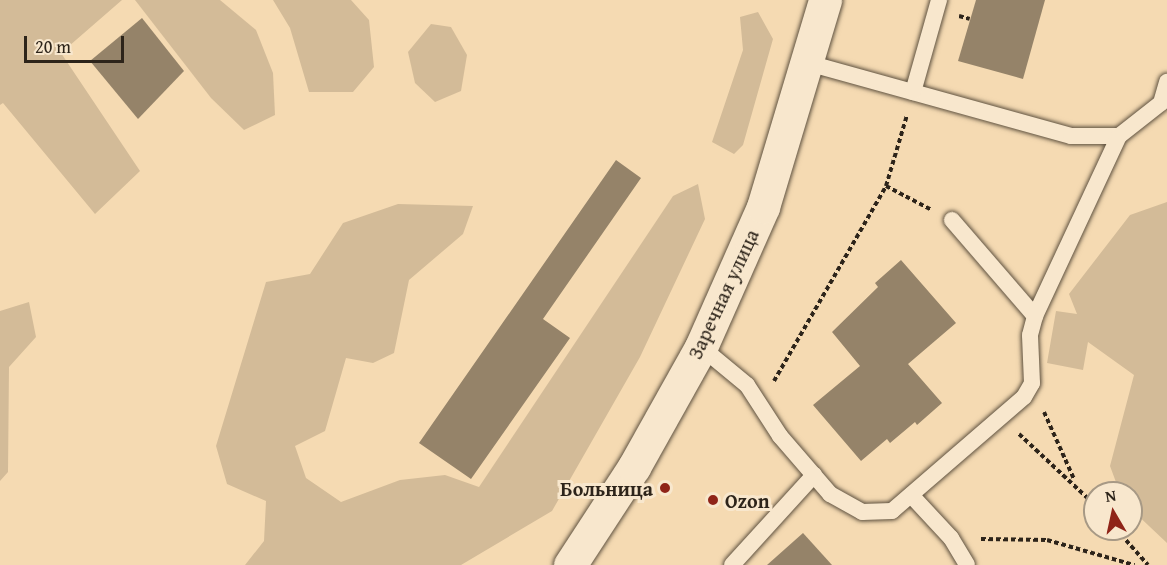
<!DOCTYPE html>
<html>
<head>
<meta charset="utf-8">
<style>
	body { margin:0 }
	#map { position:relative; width:1167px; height:565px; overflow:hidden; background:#f5dab2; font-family:"Gentium Book Plus",serif }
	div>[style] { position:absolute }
	.green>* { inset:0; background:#d3bb98 }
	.building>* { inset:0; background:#958369 }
	.path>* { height:4px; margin-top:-2px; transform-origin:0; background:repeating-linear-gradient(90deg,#2d241a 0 4.5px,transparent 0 7.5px) }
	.roads { filter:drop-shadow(0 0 2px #5f5240) drop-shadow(0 0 2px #5f5240) }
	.service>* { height:16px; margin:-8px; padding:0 8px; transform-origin:8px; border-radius:8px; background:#f8e7cd }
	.secondary>* { height:33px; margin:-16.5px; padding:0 16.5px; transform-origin:16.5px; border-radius:16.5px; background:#f8e7cd }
	.dots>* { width:16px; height:16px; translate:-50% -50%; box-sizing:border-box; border:3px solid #f8e7cd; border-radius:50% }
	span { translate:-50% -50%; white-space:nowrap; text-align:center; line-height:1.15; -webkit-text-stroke:6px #f8e7cd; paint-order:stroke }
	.street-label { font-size:20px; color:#2d241a }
	.poi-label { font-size:20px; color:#2d241a; font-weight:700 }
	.right { translate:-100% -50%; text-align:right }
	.left { translate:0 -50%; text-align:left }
	.north { position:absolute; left:1083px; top:481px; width:60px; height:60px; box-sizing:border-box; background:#f8e7cd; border:2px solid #a79985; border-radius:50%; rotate:351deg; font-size:16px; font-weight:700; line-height:24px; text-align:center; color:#2d241a }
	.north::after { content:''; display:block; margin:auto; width:21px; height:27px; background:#8f2418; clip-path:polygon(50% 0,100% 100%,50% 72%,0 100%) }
	.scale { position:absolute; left:24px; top:36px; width:100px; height:27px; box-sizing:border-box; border:3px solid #2d241a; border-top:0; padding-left:8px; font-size:18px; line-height:21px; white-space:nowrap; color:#2d241a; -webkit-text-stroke:4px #f8e7cd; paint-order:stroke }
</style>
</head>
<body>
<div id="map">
	<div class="green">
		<div style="clip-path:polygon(0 0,122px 0,61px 53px,140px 171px,95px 214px,3px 103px,0 105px)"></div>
		<div style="clip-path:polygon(135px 0,220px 0,256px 30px,273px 73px,275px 115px,244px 130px,211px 98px)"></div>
		<div style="clip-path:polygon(273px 0,351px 0,369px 20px,374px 67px,353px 92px,309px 92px,290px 28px)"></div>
		<div style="clip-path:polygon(758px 12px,773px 39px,743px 145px,734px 154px,712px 142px,743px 50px,740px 17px)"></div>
		<div style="clip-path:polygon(431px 24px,451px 27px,467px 55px,461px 91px,435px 102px,415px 83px,408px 52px)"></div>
		<div style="clip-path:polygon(698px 184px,705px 219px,640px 357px,552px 511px,461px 565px,245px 565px,264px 541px,266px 501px,227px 484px,216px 446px,266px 282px,310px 274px,343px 223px,398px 204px,473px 206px,463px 234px,409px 280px,394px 353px,373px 363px,346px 358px,325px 431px,295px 446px,306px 478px,341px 502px,400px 480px,445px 475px,479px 487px,673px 196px)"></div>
		<div style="clip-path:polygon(1167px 202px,1167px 543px,1131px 509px,1131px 493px,1120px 493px,1110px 466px,1134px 375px,1088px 342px,1083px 370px,1047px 363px,1056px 311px,1077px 314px,1069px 294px,1130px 215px)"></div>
		<div style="clip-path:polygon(29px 302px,36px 337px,9px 367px,8px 472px,0 481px,0 311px)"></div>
	</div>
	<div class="building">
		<div style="clip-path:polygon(976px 0,1045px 0,1023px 79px,958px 61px)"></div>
		<div style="clip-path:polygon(142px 18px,184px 71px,138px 119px,90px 61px)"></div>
		<div style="clip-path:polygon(616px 160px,641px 178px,543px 319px,570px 338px,471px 479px,419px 443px)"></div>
		<div style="clip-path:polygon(901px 260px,956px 323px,908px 364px,942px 403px,917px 425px,915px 422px,890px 443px,887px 439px,861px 461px,813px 405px,860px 366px,832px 332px,878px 287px,875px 283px)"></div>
		<div style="clip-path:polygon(803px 533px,832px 565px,767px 565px)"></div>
	</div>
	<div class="path">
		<div style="left:959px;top:16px;width:11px;rotate:15deg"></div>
		<div style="left:886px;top:186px;width:50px;rotate:27.6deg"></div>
		<div style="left:774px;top:381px;width:225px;rotate:-60.1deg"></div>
		<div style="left:886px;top:186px;width:74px;rotate:-73.5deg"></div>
		<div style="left:1044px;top:412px;width:73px;rotate:65.9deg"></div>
		<div style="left:1019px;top:434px;width:104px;rotate:43.1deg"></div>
		<div style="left:1116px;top:529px;width:48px;rotate:48.4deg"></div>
		<div style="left:981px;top:539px;width:66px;rotate:0.9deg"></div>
		<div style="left:1047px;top:540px;width:91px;rotate:16deg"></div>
	</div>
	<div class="roads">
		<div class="service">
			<div style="left:808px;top:63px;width:273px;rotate:15.5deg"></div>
			<div style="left:1071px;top:136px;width:48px"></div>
			<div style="left:913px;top:92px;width:96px;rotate:-74.2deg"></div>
			<div style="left:952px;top:220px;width:127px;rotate:49.2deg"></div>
			<div style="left:701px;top:347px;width:60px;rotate:39.6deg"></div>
			<div style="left:747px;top:385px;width:61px;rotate:57.1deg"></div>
			<div style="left:780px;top:436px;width:77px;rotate:49.2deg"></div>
			<div style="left:830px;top:494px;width:37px;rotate:29deg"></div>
			<div style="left:862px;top:512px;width:30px;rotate:-2deg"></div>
			<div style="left:892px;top:511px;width:174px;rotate:-40.8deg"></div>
			<div style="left:1024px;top:397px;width:16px;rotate:-60deg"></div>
			<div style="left:1032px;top:383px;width:48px;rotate:-92.4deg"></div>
			<div style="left:1030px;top:335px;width:20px;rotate:-75deg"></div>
			<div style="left:1035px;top:316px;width:199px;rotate:-65deg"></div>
			<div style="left:1119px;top:136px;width:53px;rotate:-38.2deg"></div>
			<div style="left:1161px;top:103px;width:22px;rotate:-74deg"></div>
			<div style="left:911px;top:495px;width:59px;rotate:47.1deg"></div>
			<div style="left:951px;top:538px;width:31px;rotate:59deg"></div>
			<div style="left:732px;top:565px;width:122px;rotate:-47.7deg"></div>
		</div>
		<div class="secondary">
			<div style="left:570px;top:565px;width:117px;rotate:-56.9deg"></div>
			<div style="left:634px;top:467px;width:137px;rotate:-60.8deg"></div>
			<div style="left:701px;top:347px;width:153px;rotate:-66.1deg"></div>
			<div style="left:763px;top:207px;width:216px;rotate:-73.3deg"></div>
		</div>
	</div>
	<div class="dots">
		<div style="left:665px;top:488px;background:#8f2418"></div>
		<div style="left:713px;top:500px;background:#8f2418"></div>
	</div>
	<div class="street-label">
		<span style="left:723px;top:294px;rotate:-65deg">Заречная улица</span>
	</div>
	<div class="poi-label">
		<span class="right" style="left:653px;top:488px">Больница</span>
		<span class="left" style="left:725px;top:500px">Ozon</span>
	</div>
	<div class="north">N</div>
	<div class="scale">20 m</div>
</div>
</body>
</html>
